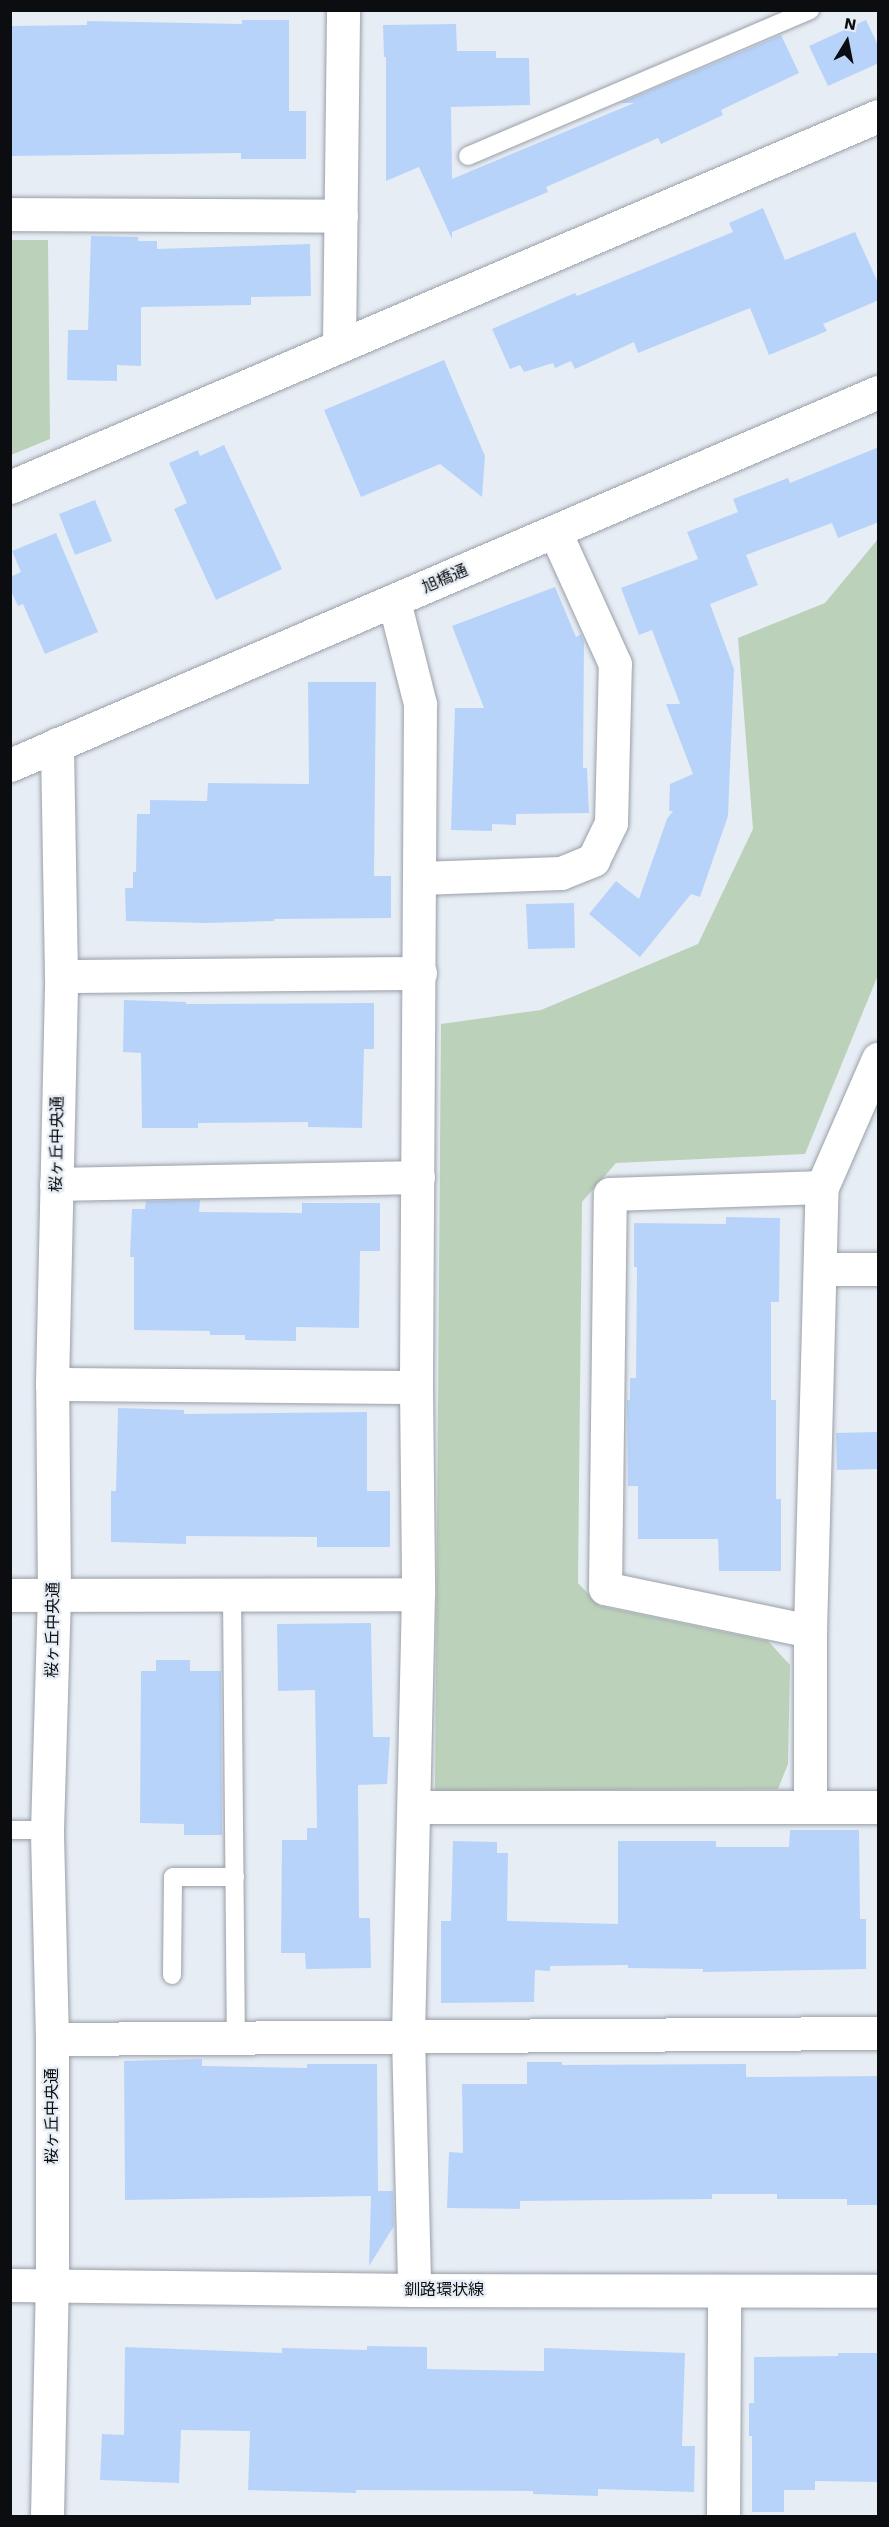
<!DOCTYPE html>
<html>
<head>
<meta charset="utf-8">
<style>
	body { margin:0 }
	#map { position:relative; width:889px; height:2527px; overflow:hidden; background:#e7edf5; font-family:"Work Sans","Noto Sans JP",sans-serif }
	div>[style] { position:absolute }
	.green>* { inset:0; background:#bcd1ba }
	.building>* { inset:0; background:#b8d3fa }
	.roads { filter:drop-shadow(0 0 2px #9aa0a8) drop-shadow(0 0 2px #9aa0a8) }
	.lane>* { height:18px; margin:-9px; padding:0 9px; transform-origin:9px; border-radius:9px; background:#fff }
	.street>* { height:33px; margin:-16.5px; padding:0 16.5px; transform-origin:16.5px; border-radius:16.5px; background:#fff }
	.secondary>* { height:33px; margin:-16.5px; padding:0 16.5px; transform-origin:16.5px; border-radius:16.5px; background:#fff }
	span { translate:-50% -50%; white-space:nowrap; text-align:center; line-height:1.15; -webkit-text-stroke:4.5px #e7edf5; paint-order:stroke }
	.street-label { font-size:16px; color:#0c0d10 }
	.frame { position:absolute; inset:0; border:12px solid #0c0d10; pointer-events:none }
	.north { position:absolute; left:817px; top:12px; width:60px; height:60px; -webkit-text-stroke:4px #e7edf5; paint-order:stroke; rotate:10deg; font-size:16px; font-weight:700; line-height:24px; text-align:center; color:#0c0d10 }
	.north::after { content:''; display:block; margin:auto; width:21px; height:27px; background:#0c0d10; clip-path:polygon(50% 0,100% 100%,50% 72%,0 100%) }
</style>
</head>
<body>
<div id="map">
	<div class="green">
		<div style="clip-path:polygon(11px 240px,48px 240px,50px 439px,11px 455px)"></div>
		<div style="clip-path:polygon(878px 539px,878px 975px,805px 1154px,616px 1163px,582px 1202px,578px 1583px,600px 1606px,768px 1641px,790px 1665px,788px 1764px,778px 1789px,435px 1791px,441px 1024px,541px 1010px,698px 944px,753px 829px,738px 638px,825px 603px)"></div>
	</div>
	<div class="building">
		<div style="clip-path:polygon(242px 20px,289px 20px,289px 111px,306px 111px,306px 159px,241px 159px,241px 153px,10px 156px,10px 26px,87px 25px,87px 21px,242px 24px)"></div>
		<div style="clip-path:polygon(866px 20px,879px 47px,879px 63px,828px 86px,809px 46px)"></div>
		<div style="clip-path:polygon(456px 24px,457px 51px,496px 51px,496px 58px,529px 58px,530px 105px,451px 107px,452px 179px,634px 103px,620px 103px,781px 35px,799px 73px,721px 110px,723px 115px,661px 144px,658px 138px,546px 187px,548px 192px,452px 232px,452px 239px,419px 167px,386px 181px,386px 57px,384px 57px,383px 25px)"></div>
		<div style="clip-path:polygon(763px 208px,785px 260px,855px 232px,879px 285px,879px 300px,823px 324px,827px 331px,769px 355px,750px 308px,638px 353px,634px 342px,575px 369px,571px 361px,555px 368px,553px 363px,524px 372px,520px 365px,510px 369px,492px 329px,575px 293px,577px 296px,733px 232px,729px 223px)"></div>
		<div style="clip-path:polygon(91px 236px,138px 237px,138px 241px,157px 241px,157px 249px,310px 244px,311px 296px,251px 297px,251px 305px,141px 307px,141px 366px,117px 365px,117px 381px,67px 380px,68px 330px,88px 330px)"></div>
		<div style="clip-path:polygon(444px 360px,485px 456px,482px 497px,440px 464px,361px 497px,324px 410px)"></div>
		<div style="clip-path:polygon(224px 445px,282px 569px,216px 600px,174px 509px,187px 503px,169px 463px,198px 450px,200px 456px)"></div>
		<div style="clip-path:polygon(879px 447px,879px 522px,838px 538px,832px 523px,746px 555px,758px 585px,710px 604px,734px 669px,728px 816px,700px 897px,691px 894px,640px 957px,589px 914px,616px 881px,639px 899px,667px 819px,673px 811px,669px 811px,670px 784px,693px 774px,666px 704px,680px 704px,652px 630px,639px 635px,621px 588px,698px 559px,687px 532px,738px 512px,733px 499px,788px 478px,790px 483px)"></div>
		<div style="clip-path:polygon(95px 500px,112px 541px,75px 555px,59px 514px)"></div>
		<div style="clip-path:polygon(56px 533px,98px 632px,45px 654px,23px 604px,18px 606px,10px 589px,10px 577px,21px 572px,12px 551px)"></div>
		<div style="clip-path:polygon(555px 587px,576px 637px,581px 634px,584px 642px,583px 768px,587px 768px,589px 813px,516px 814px,516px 825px,492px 824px,492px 831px,451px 830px,455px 708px,484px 708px,452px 626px)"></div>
		<div style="clip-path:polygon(308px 682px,376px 682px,374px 876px,391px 876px,391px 918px,274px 919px,274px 921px,206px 923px,126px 921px,125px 888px,133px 888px,133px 872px,136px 872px,137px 814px,150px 814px,150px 800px,207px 801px,208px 783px,309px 784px)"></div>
		<div style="clip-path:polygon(574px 903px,575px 948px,528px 949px,526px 904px)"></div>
		<div style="clip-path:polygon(124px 1000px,186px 1002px,186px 1004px,374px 1003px,374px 1049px,364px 1049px,362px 1128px,308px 1127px,308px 1122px,198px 1123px,198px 1128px,142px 1128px,141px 1053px,123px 1052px)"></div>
		<div style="clip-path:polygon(200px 1200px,199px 1212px,302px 1213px,302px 1203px,380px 1203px,380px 1251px,360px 1251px,359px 1328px,296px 1327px,296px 1341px,245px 1340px,245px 1335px,210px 1335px,210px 1331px,134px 1330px,134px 1257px,130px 1257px,132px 1209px,145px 1209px,146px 1201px)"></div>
		<div style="clip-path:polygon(726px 1217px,780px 1218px,779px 1302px,771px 1302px,771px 1400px,776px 1400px,776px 1499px,781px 1499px,781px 1571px,719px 1571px,718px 1539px,638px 1539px,638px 1486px,628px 1486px,627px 1400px,630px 1400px,630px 1378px,636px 1378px,637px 1267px,634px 1267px,634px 1223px,726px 1224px)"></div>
		<div style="clip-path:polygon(118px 1408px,184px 1410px,184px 1414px,367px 1412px,367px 1491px,390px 1491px,390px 1547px,317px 1547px,317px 1537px,186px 1536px,186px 1544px,111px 1542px,111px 1491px,116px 1491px)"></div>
		<div style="clip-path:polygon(879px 1432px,879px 1469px,837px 1470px,836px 1433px)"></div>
		<div style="clip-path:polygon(371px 1623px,373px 1737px,390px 1737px,387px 1784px,358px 1785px,359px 1918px,370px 1918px,371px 1968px,306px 1969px,305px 1953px,281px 1953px,282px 1840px,307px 1840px,307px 1828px,317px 1828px,315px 1690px,278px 1691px,277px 1624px)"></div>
		<div style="clip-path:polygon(156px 1660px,190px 1660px,190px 1671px,221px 1671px,222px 1835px,184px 1835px,184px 1824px,140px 1823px,141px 1671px,156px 1671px)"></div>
		<div style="clip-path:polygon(790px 1830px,859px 1830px,860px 1919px,866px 1919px,866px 1969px,703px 1972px,703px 1969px,628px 1968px,628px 1965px,550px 1966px,550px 1971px,535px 1970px,534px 2002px,441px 2003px,441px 1921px,451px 1921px,453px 1841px,497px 1842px,497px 1853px,508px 1853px,507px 1921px,618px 1924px,618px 1841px,716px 1841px,716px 1847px,789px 1847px)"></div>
		<div style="clip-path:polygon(202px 2059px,202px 2066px,307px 2068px,307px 2064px,377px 2064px,378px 2191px,393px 2191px,394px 2226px,369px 2266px,371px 2196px,125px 2200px,124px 2061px)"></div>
		<div style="clip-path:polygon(527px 2062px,562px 2062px,562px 2065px,746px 2064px,746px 2077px,879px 2076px,879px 2205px,847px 2205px,847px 2199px,777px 2199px,777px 2194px,712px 2194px,712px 2199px,520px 2201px,520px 2209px,447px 2208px,449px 2152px,463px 2153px,462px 2084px,527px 2084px)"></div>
		<div style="clip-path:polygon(367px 2346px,427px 2347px,427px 2369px,544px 2371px,544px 2348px,685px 2353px,682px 2446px,695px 2446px,694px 2492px,598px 2489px,598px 2496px,533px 2494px,533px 2491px,356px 2490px,356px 2493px,248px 2490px,250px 2431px,181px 2430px,179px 2483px,100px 2480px,102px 2434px,124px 2435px,125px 2347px,282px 2353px,282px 2348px,367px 2350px)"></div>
		<div style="clip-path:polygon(838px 2353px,879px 2353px,879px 2482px,815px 2481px,815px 2490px,784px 2490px,784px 2512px,752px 2512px,752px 2436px,749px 2436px,749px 2403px,754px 2403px,754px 2357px,838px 2356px)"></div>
	</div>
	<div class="roads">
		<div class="lane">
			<div style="left:468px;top:156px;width:372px;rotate:-23.1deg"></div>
			<div style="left:232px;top:1595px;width:442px;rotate:89.5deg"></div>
			<div style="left:10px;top:1830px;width:37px"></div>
			<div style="left:172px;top:1975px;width:98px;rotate:-89.4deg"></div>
			<div style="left:173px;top:1877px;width:62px"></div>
		</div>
		<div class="street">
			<div style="left:10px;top:214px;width:331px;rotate:0.3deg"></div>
			<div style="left:339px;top:344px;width:334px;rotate:-89.3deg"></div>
			<div style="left:10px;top:487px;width:944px;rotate:-23.14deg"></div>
			<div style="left:394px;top:601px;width:106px;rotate:75.8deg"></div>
			<div style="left:420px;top:704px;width:683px;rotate:90.34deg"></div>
			<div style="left:416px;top:1387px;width:207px;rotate:89.4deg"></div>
			<div style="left:418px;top:1594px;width:442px;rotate:91.3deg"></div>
			<div style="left:408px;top:2036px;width:254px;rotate:88.6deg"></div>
			<div style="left:420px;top:878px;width:141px;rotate:-2deg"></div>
			<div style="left:561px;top:873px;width:35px;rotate:-22deg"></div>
			<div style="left:593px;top:860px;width:41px;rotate:-64.1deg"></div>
			<div style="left:611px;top:823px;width:159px;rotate:-88.6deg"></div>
			<div style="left:615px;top:664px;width:145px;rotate:-114.4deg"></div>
			<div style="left:61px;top:976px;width:359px;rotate:-0.5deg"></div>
			<div style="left:56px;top:1184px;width:362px;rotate:-1.1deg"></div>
			<div style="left:820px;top:1269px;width:58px"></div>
			<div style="left:52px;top:1384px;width:364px;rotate:0.5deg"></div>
			<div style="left:10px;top:1595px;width:408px;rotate:-0.1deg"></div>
			<div style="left:810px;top:1631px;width:209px;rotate:-168.2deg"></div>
			<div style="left:605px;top:1588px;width:394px;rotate:-89.3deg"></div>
			<div style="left:610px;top:1194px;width:212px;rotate:-1.9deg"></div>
			<div style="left:822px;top:1187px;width:140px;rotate:-66.4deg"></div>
			<div style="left:414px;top:1807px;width:464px"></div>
			<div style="left:810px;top:1807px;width:176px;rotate:-90deg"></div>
			<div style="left:810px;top:1631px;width:444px;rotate:-88.5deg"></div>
			<div style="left:52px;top:2039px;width:826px;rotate:-0.42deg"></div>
			<div style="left:47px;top:2516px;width:230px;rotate:-88.8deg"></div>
			<div style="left:52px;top:2286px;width:247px;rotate:-90deg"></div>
			<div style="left:52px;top:2039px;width:209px;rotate:-91.4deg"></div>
			<div style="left:47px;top:1830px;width:235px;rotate:-88.3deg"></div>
			<div style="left:54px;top:1595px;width:211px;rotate:-90.5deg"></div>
			<div style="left:52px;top:1384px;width:408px;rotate:-88.7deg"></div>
			<div style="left:61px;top:976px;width:232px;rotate:-91deg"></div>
			<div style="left:723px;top:2516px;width:225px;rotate:-89.7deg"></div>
		</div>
		<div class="secondary">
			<div style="left:10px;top:765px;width:945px;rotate:-23.25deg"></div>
			<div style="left:10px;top:2285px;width:404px;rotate:0.7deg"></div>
			<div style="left:414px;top:2290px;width:464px;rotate:0.1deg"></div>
		</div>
	</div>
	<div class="street-label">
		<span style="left:445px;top:579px;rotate:-23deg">旭橋通</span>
		<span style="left:57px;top:1144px;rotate:-89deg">桜ヶ丘中央通</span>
		<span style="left:53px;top:1630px;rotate:-89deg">桜ヶ丘中央通</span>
		<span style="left:52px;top:2116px;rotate:-90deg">桜ヶ丘中央通</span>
		<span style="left:444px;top:2290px">釧路環状線</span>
	</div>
	<div class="frame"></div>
	<div class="north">N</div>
</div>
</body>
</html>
